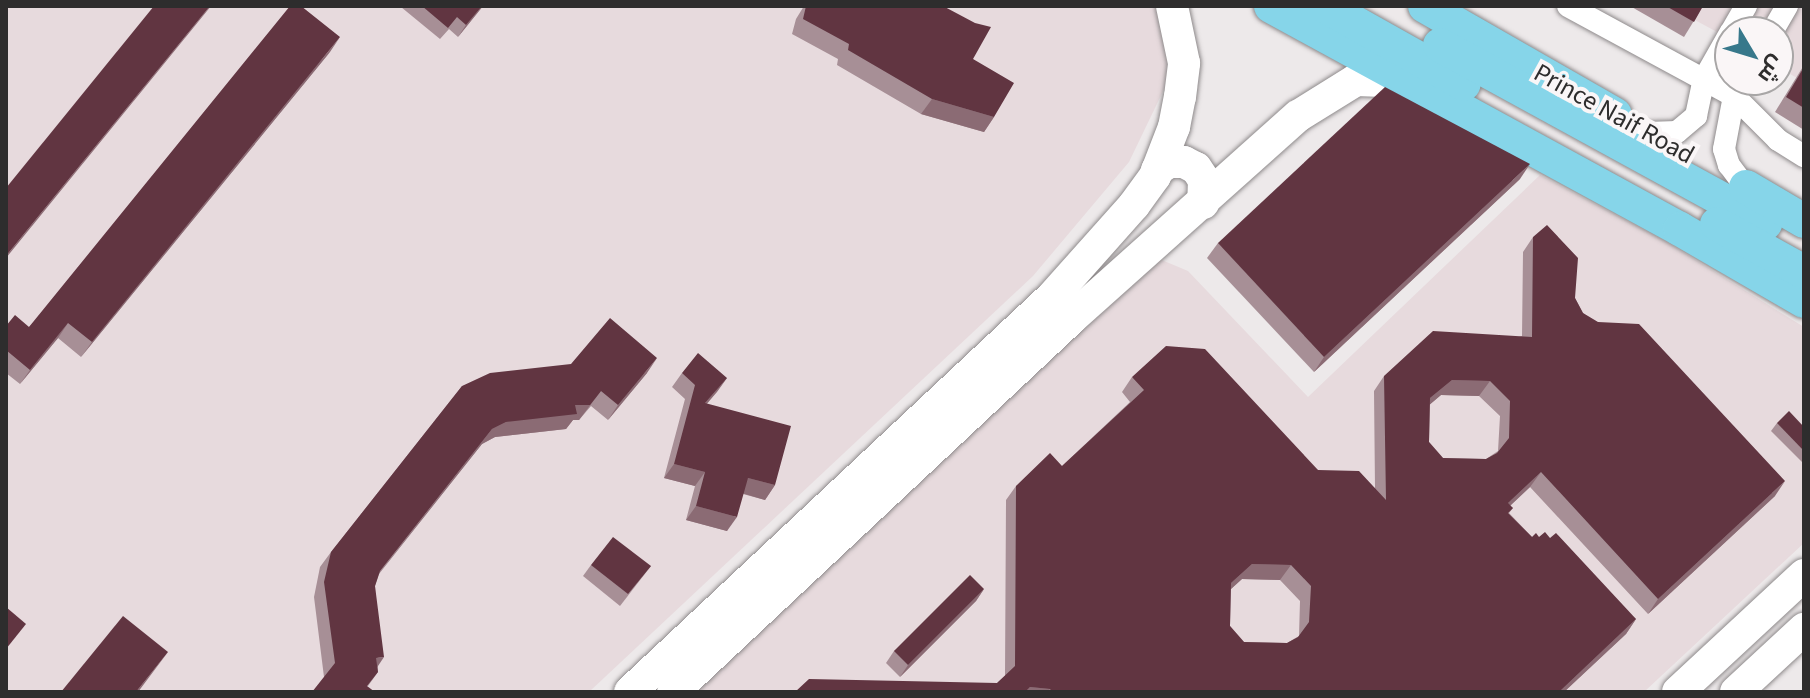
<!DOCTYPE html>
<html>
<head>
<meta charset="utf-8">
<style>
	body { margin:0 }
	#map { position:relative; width:1810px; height:698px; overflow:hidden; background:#ede9ea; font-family:"Source Sans 3",Cairo,sans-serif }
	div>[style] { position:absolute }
	.built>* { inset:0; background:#e7dadd }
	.roads { filter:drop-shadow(0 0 2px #8e8a8b) drop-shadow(0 0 2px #8e8a8b) }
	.street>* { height:22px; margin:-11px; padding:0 11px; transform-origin:11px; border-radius:11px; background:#fff }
	.secondary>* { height:32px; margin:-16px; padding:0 16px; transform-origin:16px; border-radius:16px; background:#fff }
	.primary>* { height:34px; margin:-17px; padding:0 17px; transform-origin:17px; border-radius:17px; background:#86d5e9 }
	.wall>* { inset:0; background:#a78f96 }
	.shaded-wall>* { inset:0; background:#8b6b74 }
	.building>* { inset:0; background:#613541 }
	span { translate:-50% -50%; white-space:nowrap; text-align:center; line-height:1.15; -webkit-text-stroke:8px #faf6f7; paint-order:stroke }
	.street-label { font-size:26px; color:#2e2d2d }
	.frame { position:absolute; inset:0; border:8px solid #2e2d2d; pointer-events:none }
	.north { position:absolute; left:1714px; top:16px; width:80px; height:80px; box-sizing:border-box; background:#faf6f7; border:2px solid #a8a6a6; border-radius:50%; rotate:128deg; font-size:22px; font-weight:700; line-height:32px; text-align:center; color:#2e2d2d }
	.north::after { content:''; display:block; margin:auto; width:28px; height:36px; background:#37788b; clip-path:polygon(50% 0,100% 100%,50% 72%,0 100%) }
</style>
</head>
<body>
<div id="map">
	<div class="built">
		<div style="clip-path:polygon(6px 6px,1156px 6px,1163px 23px,1168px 53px,1167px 83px,1129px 162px,1033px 276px,589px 692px,6px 692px)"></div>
		<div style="clip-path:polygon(1669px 6px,1804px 6px,1804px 82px,1778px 67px,1778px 32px,1730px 32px,1730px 39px)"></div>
		<div style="clip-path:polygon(1540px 175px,1665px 241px,1804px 327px,1804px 543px,1644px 692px,693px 692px,1157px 258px,1188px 271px,1308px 397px)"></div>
	</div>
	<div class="roads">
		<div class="street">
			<div style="left:1568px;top:6px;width:189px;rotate:28.5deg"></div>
			<div style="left:1734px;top:96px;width:62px;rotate:45deg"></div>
			<div style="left:1778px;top:140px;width:31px;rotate:32deg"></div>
			<div style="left:1731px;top:32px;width:30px;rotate:-60deg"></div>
			<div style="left:1772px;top:32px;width:30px;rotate:-60deg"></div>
			<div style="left:1743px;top:80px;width:18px;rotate:119deg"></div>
			<div style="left:1734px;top:96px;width:54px;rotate:100.7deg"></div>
			<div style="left:1724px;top:149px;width:17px;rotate:73deg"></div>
			<div style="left:1729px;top:165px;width:26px;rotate:53deg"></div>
			<div style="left:1647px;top:133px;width:30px;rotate:-2deg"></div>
			<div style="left:1677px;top:132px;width:25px;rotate:-40deg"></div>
			<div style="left:1696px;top:116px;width:38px;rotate:-78deg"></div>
			<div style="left:1704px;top:79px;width:53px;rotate:-60.5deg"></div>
		</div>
		<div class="secondary">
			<div style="left:1157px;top:170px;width:14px;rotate:-34deg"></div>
			<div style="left:1169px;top:162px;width:15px"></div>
			<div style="left:1184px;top:162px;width:13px;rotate:27deg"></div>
			<div style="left:1196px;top:168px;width:14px;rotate:56deg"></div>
			<div style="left:1204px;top:180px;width:23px;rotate:92deg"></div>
			<div style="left:630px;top:692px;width:579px;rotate:-43.11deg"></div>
			<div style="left:1053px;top:296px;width:122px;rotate:-48.3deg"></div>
			<div style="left:1134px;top:205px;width:36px;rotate:-54deg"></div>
			<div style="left:1155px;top:176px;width:53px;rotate:-68.8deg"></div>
			<div style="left:1174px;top:127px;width:31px;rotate:-79deg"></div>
			<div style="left:1180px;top:97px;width:34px;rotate:-83deg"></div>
			<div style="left:1184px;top:63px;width:58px;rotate:-101.9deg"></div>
			<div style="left:673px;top:692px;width:548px;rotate:-43.15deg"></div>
			<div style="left:1073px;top:317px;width:302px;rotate:-41.8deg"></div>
			<div style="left:1298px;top:116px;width:68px;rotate:-31.8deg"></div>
			<div style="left:1356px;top:80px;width:56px;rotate:2deg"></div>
			<div style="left:1678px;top:692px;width:172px;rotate:-42.9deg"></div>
			<div style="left:1736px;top:692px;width:93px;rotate:-42.8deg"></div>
		</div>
		<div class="primary">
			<div style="left:1271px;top:6px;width:466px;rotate:28.6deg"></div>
			<div style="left:1680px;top:229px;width:143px;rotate:30.1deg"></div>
			<div style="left:1325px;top:6px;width:159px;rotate:29.3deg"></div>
			<div style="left:1425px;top:6px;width:219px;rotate:29.8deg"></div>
			<div style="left:1440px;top:45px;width:371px;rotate:28.7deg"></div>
			<div style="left:1746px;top:187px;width:67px;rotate:30.4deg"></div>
			<div style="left:1717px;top:224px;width:99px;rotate:28.9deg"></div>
		</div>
	</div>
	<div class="wall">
		<div style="clip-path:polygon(402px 6px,483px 6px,458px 37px,449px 29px,440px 39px,401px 7px)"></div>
		<div style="clip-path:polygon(804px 6px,943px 6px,973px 59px,994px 117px,984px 132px,921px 114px,837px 65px,838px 59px,792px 34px,796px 19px)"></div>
		<div style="clip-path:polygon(1630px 6px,1703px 6px,1684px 37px)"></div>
		<div style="clip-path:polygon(330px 52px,81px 357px,58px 338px,20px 384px,6px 373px,6px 326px,29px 327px)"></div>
		<div style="clip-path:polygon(1804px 65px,1804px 130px,1775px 112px)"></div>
		<div style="clip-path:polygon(1520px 179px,1314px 372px,1207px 258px,1218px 243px)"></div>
		<div style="clip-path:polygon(evenodd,1533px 237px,1575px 298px,1583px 313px,1775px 496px,1648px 614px,1530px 487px,1510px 506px,1513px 508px,1509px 513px,1532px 537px,1636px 619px,1626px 634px,1564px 692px,795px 692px,997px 683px,1005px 676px,1006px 500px,1016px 486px,1062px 466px,1130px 402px,1122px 392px,1132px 377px,1318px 470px,1375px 488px,1374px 391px,1384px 376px,1522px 336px,1523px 252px,1533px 237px,1441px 395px,1479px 396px,1500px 416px,1498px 451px,1486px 459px,1443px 458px,1429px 442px,1430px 404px,1441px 395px,1533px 237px,1242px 579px,1280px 580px,1300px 601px,1299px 636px,1287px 643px,1244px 642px,1230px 626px,1231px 589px,1242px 579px)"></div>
		<div style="clip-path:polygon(647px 373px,608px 420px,591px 406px,579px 420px,573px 420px,566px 429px,495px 437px,482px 444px,379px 574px,375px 586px,378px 672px,368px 686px,324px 677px,314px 597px,320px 567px,331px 552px,462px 386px)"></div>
		<div style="clip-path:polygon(682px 373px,727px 378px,707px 404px,775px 485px,765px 500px,743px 494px,727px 531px,686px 520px,695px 486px,664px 478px,685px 399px,672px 387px)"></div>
		<div style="clip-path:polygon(1777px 423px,1804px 427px,1804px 464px,1771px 431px)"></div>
		<div style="clip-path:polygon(591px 565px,651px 566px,620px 606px,583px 576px)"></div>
		<div style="clip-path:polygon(984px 589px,976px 601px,900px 677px,886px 663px,894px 651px)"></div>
	</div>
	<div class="shaded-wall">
		<div style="clip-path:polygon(210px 6px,211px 6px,6px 258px,6px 256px)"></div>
		<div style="clip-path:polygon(482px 6px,483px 6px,458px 37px,466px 25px)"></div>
		<div style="clip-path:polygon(340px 37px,330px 52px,81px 357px,92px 342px)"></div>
		<div style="clip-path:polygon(932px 99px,994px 117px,984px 132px,921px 114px)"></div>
		<div style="clip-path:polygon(1530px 164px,1520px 179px,1314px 372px,1324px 357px)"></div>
		<div style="clip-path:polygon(68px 323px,58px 338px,20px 384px,30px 370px)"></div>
		<div style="clip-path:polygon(657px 358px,647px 373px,608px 420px,618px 405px)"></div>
		<div style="clip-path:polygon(727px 378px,717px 392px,695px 417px,705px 403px)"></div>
		<div style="clip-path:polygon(1452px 380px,1490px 381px,1479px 396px,1441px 395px,1420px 413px,1430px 398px)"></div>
		<div style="clip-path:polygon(601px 391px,579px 420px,573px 420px,566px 429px,495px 437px,482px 444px,369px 586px,492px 429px,506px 422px,575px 405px)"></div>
		<div style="clip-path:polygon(674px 464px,705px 472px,695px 486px,664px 478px)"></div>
		<div style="clip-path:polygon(1541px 472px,1530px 487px,1497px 518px,1508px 503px)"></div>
		<div style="clip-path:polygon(748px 478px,775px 485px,765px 500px,738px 492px)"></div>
		<div style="clip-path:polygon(1785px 481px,1775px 496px,1648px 614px,1658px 599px)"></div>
		<div style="clip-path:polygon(696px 506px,737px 517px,727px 531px,686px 520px)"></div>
		<div style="clip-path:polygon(1252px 564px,1291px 565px,1280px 580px,1242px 579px,1221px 598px,1231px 583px)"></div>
		<div style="clip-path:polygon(984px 589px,976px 601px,900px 677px,908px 665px)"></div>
		<div style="clip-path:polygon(1636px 619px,1626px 634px,1564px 692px,1559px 692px)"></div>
		<div style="clip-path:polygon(168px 652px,138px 692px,136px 692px)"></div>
		<div style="clip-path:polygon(384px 657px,374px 672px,376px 658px)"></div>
		<div style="clip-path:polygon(1030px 687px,1050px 689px,1048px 692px,1025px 692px)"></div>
	</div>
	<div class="building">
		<div style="clip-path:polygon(154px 6px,210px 6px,6px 256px,6px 188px)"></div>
		<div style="clip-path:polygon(290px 6px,301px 6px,340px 37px,92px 342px,68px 323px,30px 370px,6px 350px,6px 326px,15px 315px,29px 327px)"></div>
		<div style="clip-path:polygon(422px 6px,482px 6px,466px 25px,457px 17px,448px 28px)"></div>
		<div style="clip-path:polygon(806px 6px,943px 6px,975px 23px,991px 27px,973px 59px,1014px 83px,994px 117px,932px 99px,848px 50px,849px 44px,803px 19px)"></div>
		<div style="clip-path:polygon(1666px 6px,1703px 6px,1694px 22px)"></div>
		<div style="clip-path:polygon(1804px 67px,1804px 108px,1786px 97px)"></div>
		<div style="clip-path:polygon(1385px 87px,1530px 164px,1324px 357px,1218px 243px)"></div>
		<div style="clip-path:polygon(evenodd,1547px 225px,1578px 258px,1575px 298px,1583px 313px,1598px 322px,1639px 324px,1785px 481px,1658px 599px,1541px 472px,1508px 503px,1513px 508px,1508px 513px,1532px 537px,1536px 533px,1539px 537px,1545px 532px,1550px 538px,1556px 533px,1636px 619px,1559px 692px,1052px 692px,1050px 689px,1030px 687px,1025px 692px,795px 692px,809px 679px,997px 683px,1015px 666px,1016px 486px,1050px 453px,1062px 466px,1144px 390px,1132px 377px,1166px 346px,1205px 349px,1318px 470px,1359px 471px,1386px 500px,1384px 376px,1433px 331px,1532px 337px,1533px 237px,1547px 225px,1452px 380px,1490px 381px,1510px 401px,1509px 438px,1497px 453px,1486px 459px,1443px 458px,1429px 442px,1430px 398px,1452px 380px,1547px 225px,1252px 564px,1291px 565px,1311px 586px,1309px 622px,1298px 637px,1287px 643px,1244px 642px,1230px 626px,1231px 583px,1252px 564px)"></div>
		<div style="clip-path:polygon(610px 318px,657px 358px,618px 405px,601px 391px,590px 405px,575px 405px,577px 414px,506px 422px,492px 429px,380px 571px,375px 586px,384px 657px,376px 658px,378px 672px,367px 686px,375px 692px,312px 692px,335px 663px,324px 582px,331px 552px,462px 386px,490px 373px,571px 364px)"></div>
		<div style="clip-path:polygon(698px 353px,727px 378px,705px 403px,791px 426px,775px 485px,748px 478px,737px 517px,696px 506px,705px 472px,674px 464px,695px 385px,682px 373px)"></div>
		<div style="clip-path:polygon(1789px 411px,1804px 427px,1804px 451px,1777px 423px)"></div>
		<div style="clip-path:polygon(613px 537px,651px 566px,628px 594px,591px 565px)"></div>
		<div style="clip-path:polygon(970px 575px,984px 589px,908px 665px,894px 651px)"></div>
		<div style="clip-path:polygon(6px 607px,26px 624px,6px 649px)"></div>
		<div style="clip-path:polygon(123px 616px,168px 652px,136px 692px,61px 692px)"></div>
	</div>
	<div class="street-label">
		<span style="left:1614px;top:114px;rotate:29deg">Prince Naif Road</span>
	</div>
	<div class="frame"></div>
	<div class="north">ش</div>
</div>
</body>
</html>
